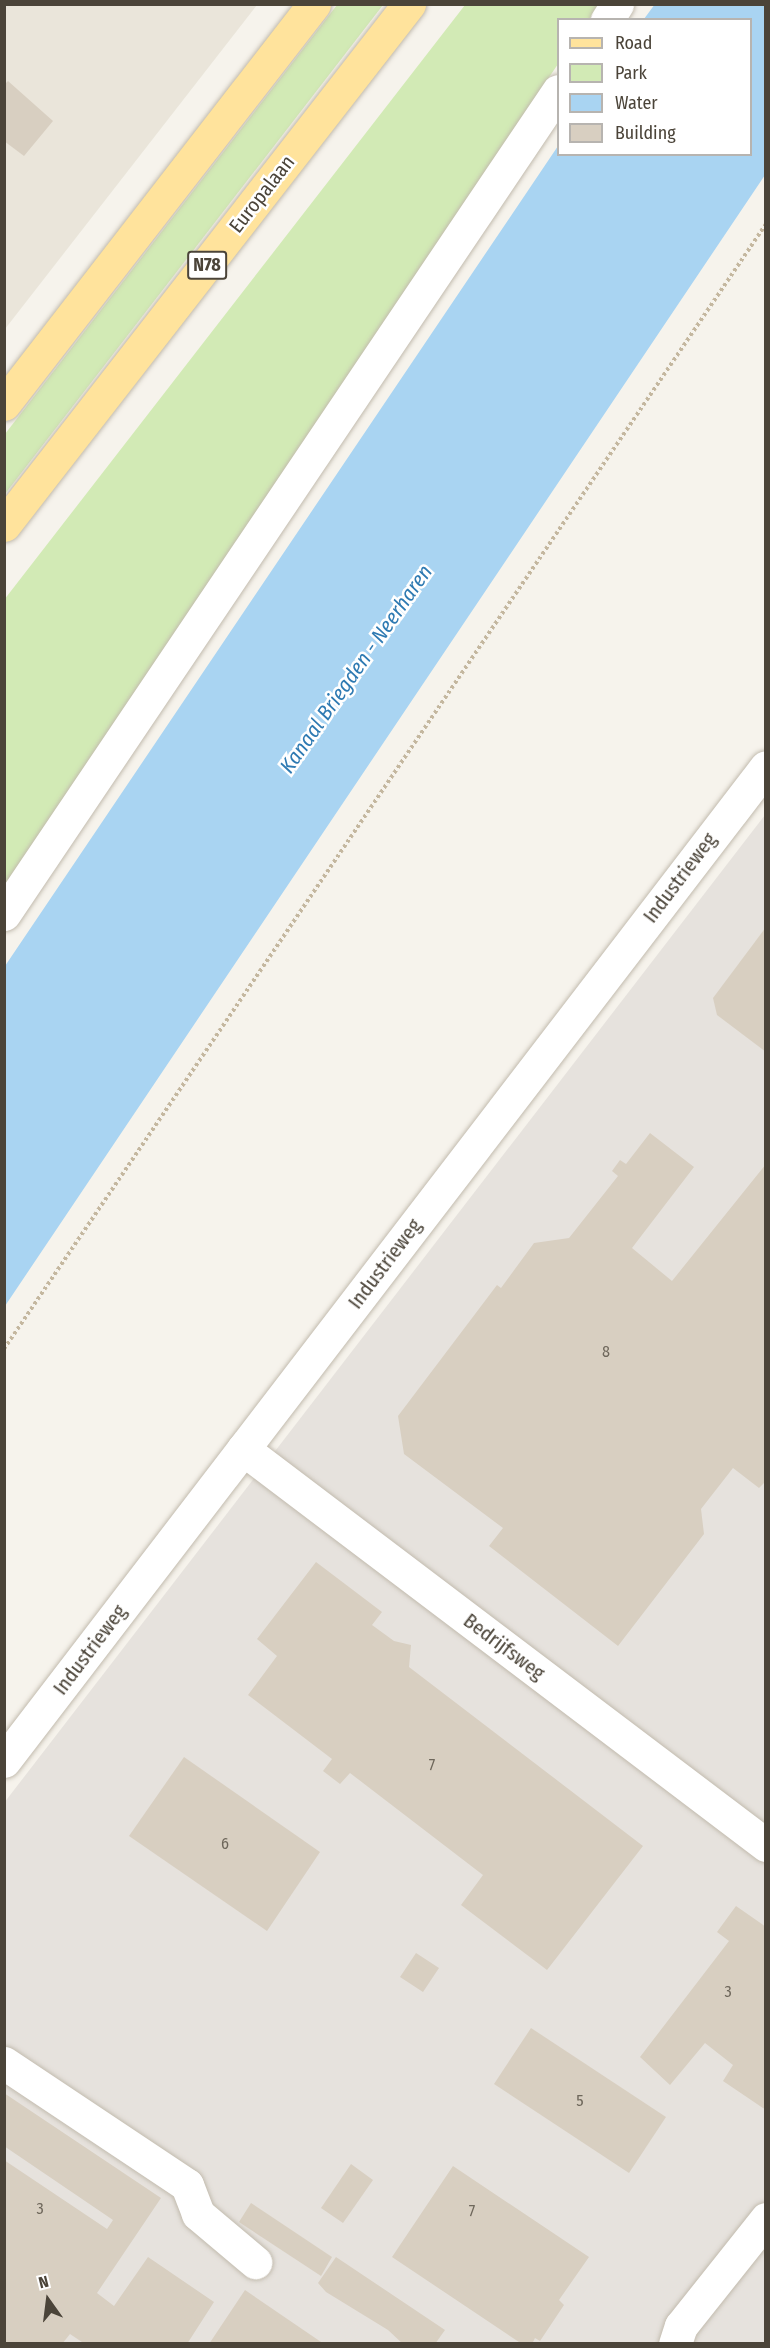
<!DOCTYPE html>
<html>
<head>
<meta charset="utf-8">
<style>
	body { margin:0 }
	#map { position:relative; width:770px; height:2348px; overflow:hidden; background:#f6f3ec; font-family:"Fira Sans Condensed",sans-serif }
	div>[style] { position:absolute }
	.residential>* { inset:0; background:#eae5da }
	.industrial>* { inset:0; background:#e6e2dd }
	.green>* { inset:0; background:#d2eab5 }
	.water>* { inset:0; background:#a9d4f2 }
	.building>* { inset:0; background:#d8cfc1 }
	.path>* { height:4px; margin-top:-2px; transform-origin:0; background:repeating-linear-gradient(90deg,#c4b79f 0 3px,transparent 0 6px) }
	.roads { filter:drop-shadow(0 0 2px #c2bbae) drop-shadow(0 0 2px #c2bbae) }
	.minor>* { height:33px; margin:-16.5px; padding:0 16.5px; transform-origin:16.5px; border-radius:16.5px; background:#fff }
	.major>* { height:33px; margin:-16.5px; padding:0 16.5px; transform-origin:16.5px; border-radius:16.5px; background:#ffe39c }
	span { translate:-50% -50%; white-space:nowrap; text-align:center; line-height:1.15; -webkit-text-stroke:5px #fff; paint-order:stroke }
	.number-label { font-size:16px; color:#6e675b }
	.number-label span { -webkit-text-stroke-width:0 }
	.shield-label span { padding:2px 4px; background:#fff; border:2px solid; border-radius:4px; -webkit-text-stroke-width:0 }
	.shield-label { font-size:18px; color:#4b4439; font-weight:700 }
	.street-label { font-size:20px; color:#4b4439 }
	.water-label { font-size:21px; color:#2e7ab2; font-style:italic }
	.frame { position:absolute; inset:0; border:6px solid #4b4439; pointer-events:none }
	.legend { position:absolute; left:557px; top:18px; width:195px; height:138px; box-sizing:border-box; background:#fff; border:2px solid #b7b4b0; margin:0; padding:8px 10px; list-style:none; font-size:18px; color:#4b4439 }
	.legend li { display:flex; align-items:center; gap:12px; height:30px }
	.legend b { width:30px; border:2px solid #b7b4b0 }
	.north { position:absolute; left:18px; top:2270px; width:60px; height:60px; -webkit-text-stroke:4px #fff; paint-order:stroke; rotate:346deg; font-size:16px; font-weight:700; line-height:24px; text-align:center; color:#4b4439 }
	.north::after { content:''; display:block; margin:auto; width:21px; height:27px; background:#4b4439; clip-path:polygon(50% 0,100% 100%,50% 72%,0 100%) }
</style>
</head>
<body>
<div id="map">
	<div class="residential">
		<div style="clip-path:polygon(5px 5px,257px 5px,5px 329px)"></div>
	</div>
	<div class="industrial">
		<div style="clip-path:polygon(765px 815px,765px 2343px,5px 2343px,4px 1803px)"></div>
	</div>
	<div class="green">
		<div style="clip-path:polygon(337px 5px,383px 5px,5px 494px,5px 434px)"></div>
		<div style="clip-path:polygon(465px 5px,599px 5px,589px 19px,558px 20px,558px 64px,5px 885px,4px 600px)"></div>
	</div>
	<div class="water">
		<div style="clip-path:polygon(655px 4px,765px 5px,765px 175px,5px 1306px,5px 966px,558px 146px,558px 154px,750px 154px,750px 20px,644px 19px)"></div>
	</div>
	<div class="building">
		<div style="clip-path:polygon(8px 81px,53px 121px,24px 156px,4px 141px,4px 85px)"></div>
		<div style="clip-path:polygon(766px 927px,766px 1052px,717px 1015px,713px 998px)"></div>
		<div style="clip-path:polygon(650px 1133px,694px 1167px,632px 1248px,672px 1281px,766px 1164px,766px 1481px,759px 1488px,733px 1468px,701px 1509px,704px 1534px,618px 1646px,489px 1546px,503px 1528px,404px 1454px,398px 1416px,497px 1285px,501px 1288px,534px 1243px,569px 1238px,618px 1176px,612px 1171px,620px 1160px,626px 1164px)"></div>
		<div style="clip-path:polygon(316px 1562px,382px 1612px,372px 1625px,394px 1641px,411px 1645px,409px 1667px,643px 1846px,547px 1970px,461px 1905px,483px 1875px,350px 1773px,340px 1784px,323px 1771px,332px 1759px,248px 1695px,277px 1656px,257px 1639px)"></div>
		<div style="clip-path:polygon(184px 1757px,320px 1852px,267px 1931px,129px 1836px)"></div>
		<div style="clip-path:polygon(736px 1906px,766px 1927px,766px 2110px,723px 2081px,733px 2065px,705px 2043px,670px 2085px,640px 2057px,729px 1941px,717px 1932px)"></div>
		<div style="clip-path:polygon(416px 1953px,439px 1968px,423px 1992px,400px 1977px)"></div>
		<div style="clip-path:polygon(531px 2028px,666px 2117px,629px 2173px,494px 2084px)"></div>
		<div style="clip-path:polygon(4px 2093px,161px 2198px,97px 2293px,114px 2306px,148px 2257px,214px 2302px,187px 2344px,85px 2344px,70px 2334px,62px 2344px,4px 2344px,4px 2160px,107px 2229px,113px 2220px,4px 2146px)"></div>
		<div style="clip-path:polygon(351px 2164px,373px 2180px,343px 2223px,321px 2208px)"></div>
		<div style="clip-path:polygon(453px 2166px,589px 2257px,559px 2300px,564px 2305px,540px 2341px,535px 2338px,532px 2344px,522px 2344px,392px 2257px)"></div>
		<div style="clip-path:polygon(251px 2203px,332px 2257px,321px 2276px,239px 2222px)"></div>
		<div style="clip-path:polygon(336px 2257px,445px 2330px,435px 2344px,403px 2344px,388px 2330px,326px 2292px,318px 2283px)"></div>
		<div style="clip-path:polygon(245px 2290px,324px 2344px,209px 2344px)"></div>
	</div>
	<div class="path">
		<div style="left:4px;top:1349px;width:1359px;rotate:-55.89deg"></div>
	</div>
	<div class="roads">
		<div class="minor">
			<div style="left:607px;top:20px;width:19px;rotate:-58deg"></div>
			<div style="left:4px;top:914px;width:992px;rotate:-56.05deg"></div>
			<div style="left:243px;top:1449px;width:656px;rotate:37.13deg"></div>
			<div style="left:4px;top:1761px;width:1252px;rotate:-52.53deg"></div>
			<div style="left:4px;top:2063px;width:220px;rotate:33.7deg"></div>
			<div style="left:187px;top:2185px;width:31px;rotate:69deg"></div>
			<div style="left:198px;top:2214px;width:75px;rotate:40.1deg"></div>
			<div style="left:675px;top:2344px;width:19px;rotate:-72deg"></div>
			<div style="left:681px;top:2326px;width:137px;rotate:-51.5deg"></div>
		</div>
		<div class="major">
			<div style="left:4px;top:404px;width:506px;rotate:-52.22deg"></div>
			<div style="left:4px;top:525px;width:660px;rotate:-52.14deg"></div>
		</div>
	</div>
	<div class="number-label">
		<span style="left:606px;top:1352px">8</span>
		<span style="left:432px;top:1765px">7</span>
		<span style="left:225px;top:1844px">6</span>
		<span style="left:728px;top:1992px">3</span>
		<span style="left:580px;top:2101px">5</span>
		<span style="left:40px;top:2209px">3</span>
		<span style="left:472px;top:2211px">7</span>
	</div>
	<div class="shield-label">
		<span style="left:207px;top:265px">N78</span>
	</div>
	<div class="street-label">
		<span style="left:262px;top:194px;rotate:-52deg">Europalaan</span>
		<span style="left:680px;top:878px;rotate:-53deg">Industrieweg</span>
		<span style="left:385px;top:1264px;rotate:-53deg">Industrieweg</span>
		<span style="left:504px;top:1647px;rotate:37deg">Bedrijfsweg</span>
		<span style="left:90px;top:1650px;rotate:-53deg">Industrieweg</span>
	</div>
	<div class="water-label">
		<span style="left:356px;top:669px;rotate:-55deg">Kanaal Briegden - Neerharen</span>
	</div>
	<div class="frame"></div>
	<ul class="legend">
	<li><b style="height:8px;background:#ffe39c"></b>Road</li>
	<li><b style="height:16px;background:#d2eab5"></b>Park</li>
	<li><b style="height:16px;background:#a9d4f2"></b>Water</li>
	<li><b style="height:16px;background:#d8cfc1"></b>Building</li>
	</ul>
	<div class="north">N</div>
</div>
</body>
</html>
